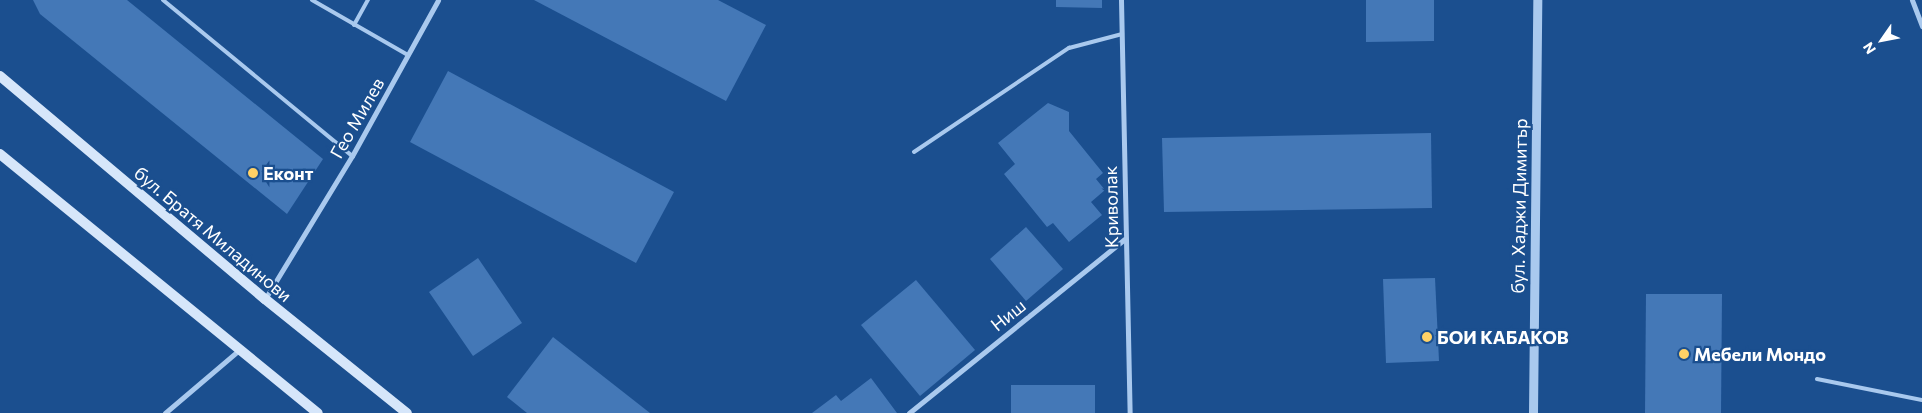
<!DOCTYPE html>
<html>
<head>
<meta charset="utf-8">
<style>
	body { margin:0 }
	#map { position:relative; width:1922px; height:413px; overflow:hidden; background:#1b4f8f; font-family:Commissioner,sans-serif }
	div>[style] { position:absolute }
	.building>* { inset:0; background:#4478b7 }
	.service>* { height:4px; margin:-2px; padding:0 2px; transform-origin:2px; border-radius:2px; background:#a9c9ee }
	.minor>* { height:5px; margin:-2.5px; padding:0 2.5px; transform-origin:2.5px; border-radius:2.5px; background:#a9c9ee }
	.tertiary>* { height:9px; margin:-4.5px; padding:0 4.5px; transform-origin:4.5px; border-radius:4.5px; background:#a9c9ee }
	.secondary>* { height:10px; margin:-5px; padding:0 5px; transform-origin:5px; border-radius:5px; background:#d6e6fa }
	.dots>* { width:14px; height:14px; translate:-50% -50%; box-sizing:border-box; border:2px solid #1b4f8f; border-radius:50% }
	span { translate:-50% -50%; white-space:nowrap; text-align:center; line-height:1.15; -webkit-text-stroke:4.5px #1b4f8f; paint-order:stroke }
	.street-label { font-size:18px; color:#fff }
	.poi-label { font-size:18px; color:#fff; font-weight:700 }
	.left { translate:0 -50%; text-align:left }
	.north { position:absolute; left:1857px; top:15px; width:50px; height:50px; -webkit-text-stroke:4px #1b4f8f; paint-order:stroke; rotate:237deg; font-size:14px; font-weight:700; line-height:20px; text-align:center; color:#fff }
	.north::after { content:''; display:block; margin:auto; width:18px; height:22px; background:#fff; clip-path:polygon(50% 0,100% 100%,50% 72%,0 100%) }
</style>
</head>
<body>
<div id="map">
	<div class="building">
		<div style="clip-path:polygon(33px 0,127px 0,323px 159px,287px 214px,40px 14px)"></div>
		<div style="clip-path:polygon(534px 0,718px 0,766px 25px,726px 101px)"></div>
		<div style="clip-path:polygon(1056px 0,1102px 0,1102px 8px,1056px 7px)"></div>
		<div style="clip-path:polygon(1366px 0,1434px 0,1434px 41px,1366px 42px)"></div>
		<div style="clip-path:polygon(448px 71px,674px 192px,636px 263px,410px 142px)"></div>
		<div style="clip-path:polygon(1048px 103px,1069px 112px,1069px 131px,1103px 173px,1096px 179px,1105px 190px,1091px 202px,1102px 215px,1069px 242px,1053px 223px,1047px 227px,1004px 174px,1015px 164px,998px 143px)"></div>
		<div style="clip-path:polygon(1431px 133px,1432px 208px,1164px 212px,1162px 138px)"></div>
		<div style="clip-path:polygon(1026px 227px,1063px 269px,1026px 301px,990px 259px)"></div>
		<div style="clip-path:polygon(478px 258px,522px 323px,473px 356px,429px 292px)"></div>
		<div style="clip-path:polygon(1435px 278px,1439px 361px,1386px 363px,1383px 279px)"></div>
		<div style="clip-path:polygon(916px 280px,975px 350px,920px 396px,861px 325px)"></div>
		<div style="clip-path:polygon(1646px 294px,1722px 294px,1721px 413px,1645px 413px)"></div>
		<div style="clip-path:polygon(553px 337px,650px 413px,527px 413px,507px 397px)"></div>
		<div style="clip-path:polygon(871px 378px,897px 413px,812px 413px,836px 395px,841px 401px)"></div>
		<div style="clip-path:polygon(1011px 385px,1095px 385px,1095px 413px,1011px 413px)"></div>
	</div>
	<div class="service">
		<div style="left:163px;top:0;width:245px;rotate:39.5deg"></div>
		<div style="left:312px;top:0;width:111px;rotate:29.8deg"></div>
		<div style="left:354px;top:25px;width:29px;rotate:-61deg"></div>
		<div style="left:914px;top:152px;width:187px;rotate:-33.9deg"></div>
		<div style="left:1069px;top:48px;width:55px;rotate:-14.8deg"></div>
		<div style="left:1817px;top:379px;width:107px;rotate:11.3deg"></div>
	</div>
	<div class="minor">
		<div style="left:1121px;top:0;width:413px;rotate:88.8deg"></div>
		<div style="left:1912px;top:0;width:28px;rotate:69deg"></div>
		<div style="left:265px;top:299px;width:167px;rotate:-58.7deg"></div>
		<div style="left:352px;top:156px;width:178px;rotate:-61.1deg"></div>
		<div style="left:165px;top:413px;width:97px;rotate:-40.4deg"></div>
		<div style="left:909px;top:413px;width:277px;rotate:-38.9deg"></div>
	</div>
	<div class="tertiary">
		<div style="left:1533px;top:413px;width:413px;rotate:-89.4deg"></div>
	</div>
	<div class="secondary">
		<div style="left:0;top:76px;width:346px;rotate:40.1deg"></div>
		<div style="left:265px;top:299px;width:182px;rotate:38.8deg"></div>
		<div style="left:0;top:154px;width:410px;rotate:39.2deg"></div>
	</div>
	<div class="dots">
		<div style="left:253px;top:173px;background:#ffd166"></div>
		<div style="left:1427px;top:337px;background:#ffd166"></div>
		<div style="left:1684px;top:354px;background:#ffd166"></div>
	</div>
	<div class="street-label">
		<span style="left:357px;top:118px;rotate:-60deg">Гео Милев</span>
		<span style="left:1519px;top:206px;rotate:-89deg">бул. Хаджи Димитър</span>
		<span style="left:1111px;top:207px;rotate:-91deg">Криволак</span>
		<span style="left:213px;top:234px;rotate:40deg">бул. Братя Миладинови</span>
		<span style="left:1008px;top:315px;rotate:-39deg">Ниш</span>
	</div>
	<div class="poi-label">
		<span class="left" style="left:263px;top:173px">Еконт</span>
		<span class="left" style="left:1437px;top:337px">БОИ КАБАКОВ</span>
		<span class="left" style="left:1694px;top:354px">Мебели Мондо</span>
	</div>
	<div class="north">N</div>
</div>
</body>
</html>
